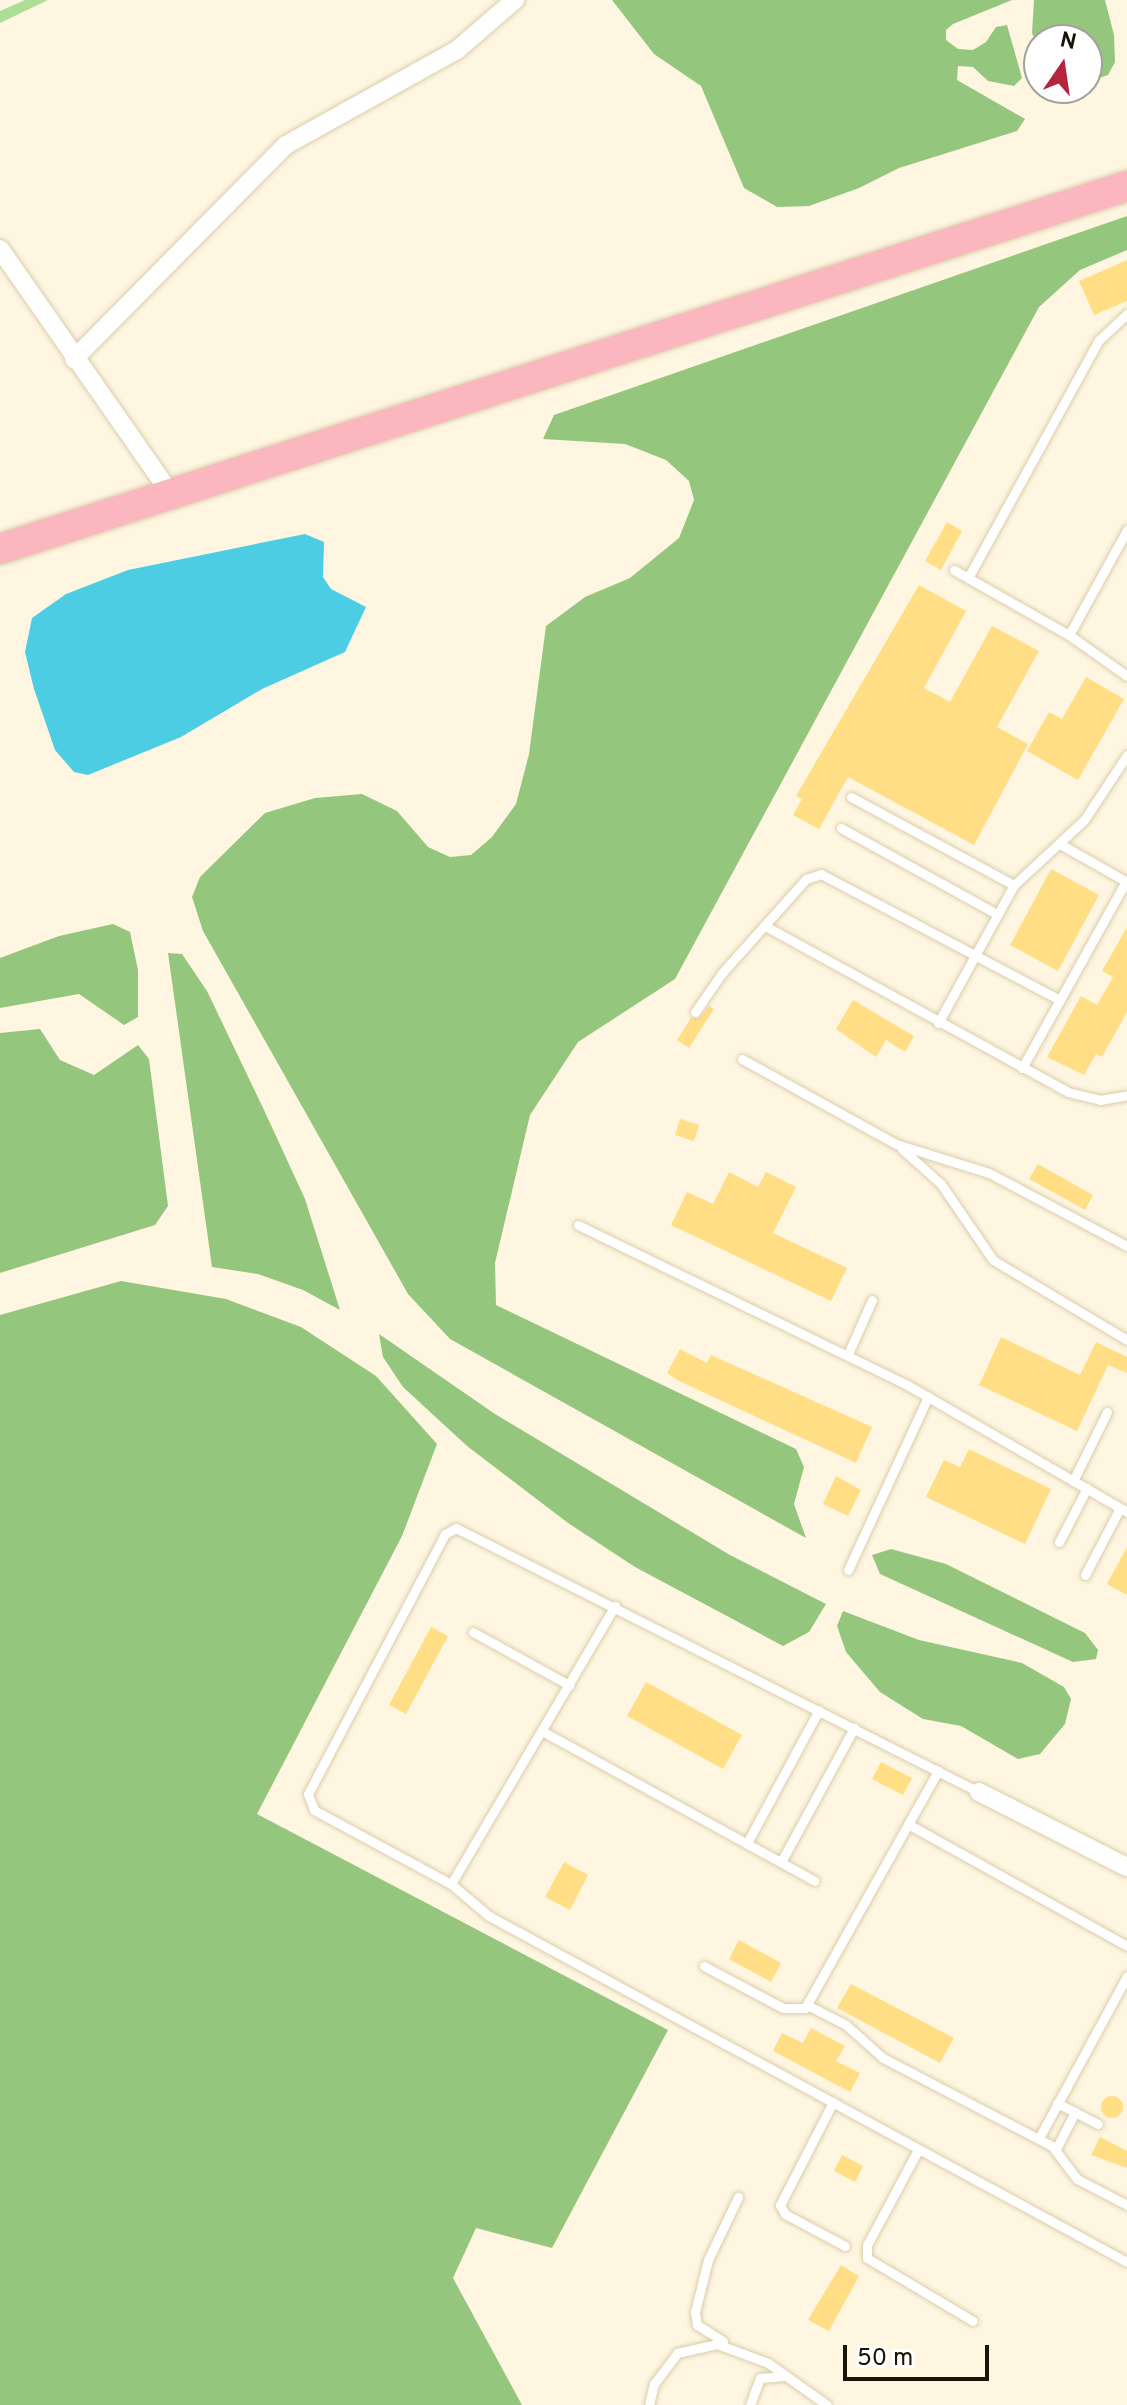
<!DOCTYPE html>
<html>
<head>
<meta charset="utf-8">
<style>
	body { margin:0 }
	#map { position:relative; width:1127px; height:2405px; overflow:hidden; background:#fef6e1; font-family:Overpass,sans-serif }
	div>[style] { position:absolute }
	.green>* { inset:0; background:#acde96 }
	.forest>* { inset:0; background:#94c77d }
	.water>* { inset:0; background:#4dcde3 }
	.building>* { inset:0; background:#ffde85 }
	.round { border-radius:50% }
	.roads { filter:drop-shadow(0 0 2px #dacdab) drop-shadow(0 0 2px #dacdab) }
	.lane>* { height:9px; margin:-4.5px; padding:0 4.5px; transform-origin:4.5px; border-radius:4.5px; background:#fff }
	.street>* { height:18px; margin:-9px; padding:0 9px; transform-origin:9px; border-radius:9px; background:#fff }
	.primary>* { height:30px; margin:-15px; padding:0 15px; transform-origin:15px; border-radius:15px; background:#fbb6bf }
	span { translate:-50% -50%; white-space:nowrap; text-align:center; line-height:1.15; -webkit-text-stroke:7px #fff; paint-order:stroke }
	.north { position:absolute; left:1023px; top:24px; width:80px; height:80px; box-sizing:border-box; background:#fff; border:2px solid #a3a19c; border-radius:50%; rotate:13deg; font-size:22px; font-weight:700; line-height:32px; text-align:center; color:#181407 }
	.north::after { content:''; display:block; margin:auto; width:28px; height:36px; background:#b6243b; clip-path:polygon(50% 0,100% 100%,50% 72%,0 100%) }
	.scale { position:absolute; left:843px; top:2345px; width:146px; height:36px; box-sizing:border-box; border:4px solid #181407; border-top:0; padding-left:10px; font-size:24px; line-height:28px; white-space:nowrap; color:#181407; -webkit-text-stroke:6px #fff; paint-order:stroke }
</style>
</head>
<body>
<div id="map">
	<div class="green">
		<div style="clip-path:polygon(25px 0,48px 0,0 23px,0 11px)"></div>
	</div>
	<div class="forest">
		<div style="clip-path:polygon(612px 0,1012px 0,953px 24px,946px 30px,946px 40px,958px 49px,973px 50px,986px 42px,996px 27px,1007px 25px,1022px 78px,1014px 86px,988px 81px,973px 67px,958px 66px,957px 80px,1025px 119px,1017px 131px,899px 168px,859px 188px,809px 206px,777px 207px,744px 188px,701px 86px,654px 54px)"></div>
		<div style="clip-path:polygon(1034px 0,1105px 0,1114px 35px,1115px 62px,1108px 75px,1087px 82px,1087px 40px,1039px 40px,1039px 49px,1032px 33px)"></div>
		<div style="clip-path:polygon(1127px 216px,1127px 250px,1080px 270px,1039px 307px,675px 979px,578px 1042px,530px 1115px,495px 1263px,496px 1305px,796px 1449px,804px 1467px,794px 1504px,806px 1538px,450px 1339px,408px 1294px,203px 931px,192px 897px,200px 877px,265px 813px,315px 798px,362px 794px,397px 811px,428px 847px,450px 857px,471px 855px,492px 837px,516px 804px,529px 754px,546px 626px,585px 597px,630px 578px,679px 538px,694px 500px,689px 481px,666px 460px,625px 444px,543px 439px,554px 415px)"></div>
		<div style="clip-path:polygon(113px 924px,130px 932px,138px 970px,138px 1017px,124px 1025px,79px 994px,0 1008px,0 958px,59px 936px)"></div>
		<div style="clip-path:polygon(168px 953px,182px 954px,207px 991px,264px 1110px,305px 1199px,340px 1310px,303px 1290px,258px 1274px,212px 1267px)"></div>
		<div style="clip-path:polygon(40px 1029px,60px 1060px,94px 1075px,138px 1045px,149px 1059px,168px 1206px,155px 1225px,0 1273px,0 1033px)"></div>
		<div style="clip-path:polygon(121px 1281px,226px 1299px,301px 1327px,376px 1376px,437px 1444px,402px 1536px,257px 1814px,668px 2030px,552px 2248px,476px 2228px,453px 2278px,522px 2405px,0 2405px,0 1315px)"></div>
		<div style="clip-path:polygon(379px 1334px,495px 1414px,730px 1555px,826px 1604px,809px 1632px,783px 1646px,635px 1567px,568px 1523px,467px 1446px,403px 1387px,383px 1357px)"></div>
		<div style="clip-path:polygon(891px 1549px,946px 1564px,1085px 1633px,1098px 1650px,1096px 1659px,1073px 1662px,880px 1574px,872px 1555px)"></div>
		<div style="clip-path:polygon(843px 1611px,919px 1640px,1022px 1663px,1064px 1687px,1071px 1699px,1065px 1724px,1040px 1754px,1018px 1759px,961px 1726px,923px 1719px,880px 1692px,846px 1652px,837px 1626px)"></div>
	</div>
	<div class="water">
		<div style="clip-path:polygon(305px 534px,324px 542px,323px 577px,331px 589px,366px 607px,345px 652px,262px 689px,181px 737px,88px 775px,74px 772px,55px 750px,34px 689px,25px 652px,32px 618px,66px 594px,128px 570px)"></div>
	</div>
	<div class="building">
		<div style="clip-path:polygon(1127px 260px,1127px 301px,1094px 315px,1079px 281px)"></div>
		<div style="clip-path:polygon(947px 522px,962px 531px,941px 570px,925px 561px)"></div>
		<div style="clip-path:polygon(919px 585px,966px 611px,924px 688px,950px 702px,992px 626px,1039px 651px,997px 727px,1028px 744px,974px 845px,848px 777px,819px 829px,793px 815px,802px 799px,796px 796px)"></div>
		<div style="clip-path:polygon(1086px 677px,1124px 699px,1078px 780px,1027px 751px,1049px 712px,1062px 719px)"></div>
		<div style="clip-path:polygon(1051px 869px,1099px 895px,1058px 971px,1010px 945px)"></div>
		<div style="clip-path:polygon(1127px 927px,1127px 1012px,1102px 1057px,1096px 1054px,1084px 1075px,1047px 1057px,1081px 996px,1097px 1005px,1113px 977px,1102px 971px)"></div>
		<div style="clip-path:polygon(853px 1000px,914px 1036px,905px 1052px,886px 1040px,876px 1057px,836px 1029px)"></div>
		<div style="clip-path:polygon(709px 1006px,714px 1009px,689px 1048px,677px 1040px,691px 1018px,699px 1018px)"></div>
		<div style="clip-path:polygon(680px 1119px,699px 1125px,694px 1141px,675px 1135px)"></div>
		<div style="clip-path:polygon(1038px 1164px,1093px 1195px,1085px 1210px,1029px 1179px)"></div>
		<div style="clip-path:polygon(729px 1172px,758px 1187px,766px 1172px,796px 1187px,773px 1233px,847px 1268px,831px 1301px,671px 1225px,687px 1192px,713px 1204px)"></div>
		<div style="clip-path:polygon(1001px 1337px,1080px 1375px,1096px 1342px,1127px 1357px,1127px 1373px,1108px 1365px,1077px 1431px,979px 1385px)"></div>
		<div style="clip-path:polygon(680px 1349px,707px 1363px,711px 1355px,872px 1427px,856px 1463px,679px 1381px,667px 1373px)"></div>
		<div style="clip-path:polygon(969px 1449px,1051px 1489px,1025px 1544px,926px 1497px,944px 1460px,960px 1467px)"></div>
		<div style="clip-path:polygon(836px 1476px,861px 1490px,848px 1516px,823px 1504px)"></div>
		<div style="clip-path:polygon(1127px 1547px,1127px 1595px,1107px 1584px)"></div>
		<div style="clip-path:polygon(431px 1627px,448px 1636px,406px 1714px,389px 1705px)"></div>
		<div style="clip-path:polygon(646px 1682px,742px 1735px,723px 1769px,627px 1716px)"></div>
		<div style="clip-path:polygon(881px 1762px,912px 1778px,903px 1795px,872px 1779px)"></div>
		<div style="clip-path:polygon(564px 1862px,588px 1875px,570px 1910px,545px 1897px)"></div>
		<div style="clip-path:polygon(739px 1940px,781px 1963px,771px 1982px,729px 1959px)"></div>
		<div style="clip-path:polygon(851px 1984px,954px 2038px,940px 2063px,837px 2008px)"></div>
		<div style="clip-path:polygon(811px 2028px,845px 2046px,836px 2061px,860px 2073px,850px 2092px,773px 2051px,782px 2033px,803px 2043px)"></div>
		<div class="round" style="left:1101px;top:2096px;width:22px;height:22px"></div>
		<div style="clip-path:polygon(1100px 2137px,1127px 2151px,1127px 2168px,1091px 2155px)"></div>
		<div style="clip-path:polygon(842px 2155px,863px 2166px,855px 2182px,834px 2171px)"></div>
		<div style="clip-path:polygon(841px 2265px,859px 2276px,829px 2331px,808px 2320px)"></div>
	</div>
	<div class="roads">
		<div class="lane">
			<div style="left:954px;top:570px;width:132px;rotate:29.5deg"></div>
			<div style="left:1069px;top:635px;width:71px;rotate:35.3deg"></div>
			<div style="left:968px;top:578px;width:272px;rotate:-61.2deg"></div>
			<div style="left:1099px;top:340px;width:38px;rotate:-43deg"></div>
			<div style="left:1069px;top:635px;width:120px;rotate:-61.1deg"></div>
			<div style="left:851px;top:797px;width:185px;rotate:28.4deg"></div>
			<div style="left:1014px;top:885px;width:96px;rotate:-42.9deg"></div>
			<div style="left:1084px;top:820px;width:78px;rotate:-56.5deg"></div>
			<div style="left:841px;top:828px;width:178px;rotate:28.9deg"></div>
			<div style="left:1060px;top:844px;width:77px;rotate:29.6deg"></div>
			<div style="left:767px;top:927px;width:343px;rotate:28.7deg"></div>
			<div style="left:1068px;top:1092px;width:33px;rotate:14deg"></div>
			<div style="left:1100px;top:1100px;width:27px;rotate:-10deg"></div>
			<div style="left:695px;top:1012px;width:47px;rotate:-55.3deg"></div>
			<div style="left:722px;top:973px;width:126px;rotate:-48.2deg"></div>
			<div style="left:806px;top:879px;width:16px;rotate:-18deg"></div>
			<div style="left:821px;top:874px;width:270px;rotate:27.8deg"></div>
			<div style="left:938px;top:1023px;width:158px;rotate:-61.2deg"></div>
			<div style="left:742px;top:1059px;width:176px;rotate:28.9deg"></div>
			<div style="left:896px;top:1144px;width:97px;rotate:17.3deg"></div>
			<div style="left:989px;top:1173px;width:156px;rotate:27.9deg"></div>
			<div style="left:1022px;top:1068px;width:214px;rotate:-60.9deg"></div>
			<div style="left:902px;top:1149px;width:52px;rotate:41.9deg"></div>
			<div style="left:941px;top:1184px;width:92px;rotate:55.6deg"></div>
			<div style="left:993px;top:1260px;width:156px;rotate:30.8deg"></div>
			<div style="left:578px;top:1225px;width:368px;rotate:25.9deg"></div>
			<div style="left:909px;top:1386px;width:252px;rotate:30deg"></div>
			<div style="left:848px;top:1354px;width:59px;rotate:-66deg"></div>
			<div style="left:1073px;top:1481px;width:77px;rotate:-63.8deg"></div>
			<div style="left:1059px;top:1542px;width:61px;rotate:-62.6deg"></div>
			<div style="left:848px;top:1570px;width:191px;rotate:-65.2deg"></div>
			<div style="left:1085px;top:1575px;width:76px;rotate:-62.4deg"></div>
			<div style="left:473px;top:1632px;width:110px;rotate:28.9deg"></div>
			<div style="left:542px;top:1731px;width:311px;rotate:28.8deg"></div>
			<div style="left:979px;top:1792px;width:586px;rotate:-153.22deg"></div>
			<div style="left:456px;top:1528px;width:13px;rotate:151deg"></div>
			<div style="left:445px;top:1534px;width:294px;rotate:117.8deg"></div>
			<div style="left:308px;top:1794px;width:17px;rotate:69deg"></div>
			<div style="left:314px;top:1810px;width:156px;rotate:28.4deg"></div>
			<div style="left:451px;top:1884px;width:50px;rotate:40.1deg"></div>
			<div style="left:489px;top:1916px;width:726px;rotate:28.47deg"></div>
			<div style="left:908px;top:1824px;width:251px;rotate:29.1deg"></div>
			<div style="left:747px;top:1843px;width:151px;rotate:-61.6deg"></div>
			<div style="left:781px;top:1862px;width:153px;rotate:-61.4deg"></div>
			<div style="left:451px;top:1884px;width:323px;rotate:-59.5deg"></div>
			<div style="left:704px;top:1966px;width:89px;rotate:28deg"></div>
			<div style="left:783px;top:2008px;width:22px"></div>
			<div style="left:805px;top:2008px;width:272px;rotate:-60.7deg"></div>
			<div style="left:807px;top:2005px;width:44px;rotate:27.1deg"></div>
			<div style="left:846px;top:2025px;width:50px;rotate:41.7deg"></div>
			<div style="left:883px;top:2058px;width:191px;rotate:27.5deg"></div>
			<div style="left:1052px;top:2146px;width:41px;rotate:52.9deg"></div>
			<div style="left:1077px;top:2179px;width:56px;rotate:27.5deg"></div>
			<div style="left:833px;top:2102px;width:116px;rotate:117.2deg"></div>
			<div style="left:780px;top:2205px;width:10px;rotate:61deg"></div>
			<div style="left:785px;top:2214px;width:68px;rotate:28.1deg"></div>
			<div style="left:1057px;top:2103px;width:46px;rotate:27.1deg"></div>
			<div style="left:1039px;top:2138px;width:184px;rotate:-61.5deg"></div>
			<div style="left:1056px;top:2149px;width:42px;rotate:-62.8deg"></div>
			<div style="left:918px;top:2150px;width:108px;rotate:118.2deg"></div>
			<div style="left:867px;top:2245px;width:13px;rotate:90deg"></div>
			<div style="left:867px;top:2258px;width:123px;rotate:30.7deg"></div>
			<div style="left:723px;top:2341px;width:31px;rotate:-148deg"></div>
			<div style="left:697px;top:2325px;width:13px;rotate:-99deg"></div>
			<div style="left:695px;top:2312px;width:54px;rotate:-76deg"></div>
			<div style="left:708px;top:2260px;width:70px;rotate:-64.5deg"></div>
			<div style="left:649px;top:2405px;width:22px;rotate:-77deg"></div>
			<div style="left:654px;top:2384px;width:39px;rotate:-53deg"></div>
			<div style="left:677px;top:2353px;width:41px;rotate:-12.7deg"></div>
			<div style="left:717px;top:2344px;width:54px;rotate:20.4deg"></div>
			<div style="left:768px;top:2363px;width:72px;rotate:35.4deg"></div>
			<div style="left:750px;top:2405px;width:29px;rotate:-70deg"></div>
			<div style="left:760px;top:2378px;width:24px;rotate:-5deg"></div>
		</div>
		<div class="street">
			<div style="left:0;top:249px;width:297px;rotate:55.1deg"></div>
			<div style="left:74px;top:359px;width:301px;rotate:-45.3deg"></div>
			<div style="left:286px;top:145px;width:196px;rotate:-29.1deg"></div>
			<div style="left:457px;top:50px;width:77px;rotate:-40.8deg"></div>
			<div style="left:979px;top:1792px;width:166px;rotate:26.9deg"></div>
		</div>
		<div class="primary">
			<div style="left:0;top:549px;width:1184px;rotate:-17.85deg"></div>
		</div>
	</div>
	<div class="north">N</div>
	<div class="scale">50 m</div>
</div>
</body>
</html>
